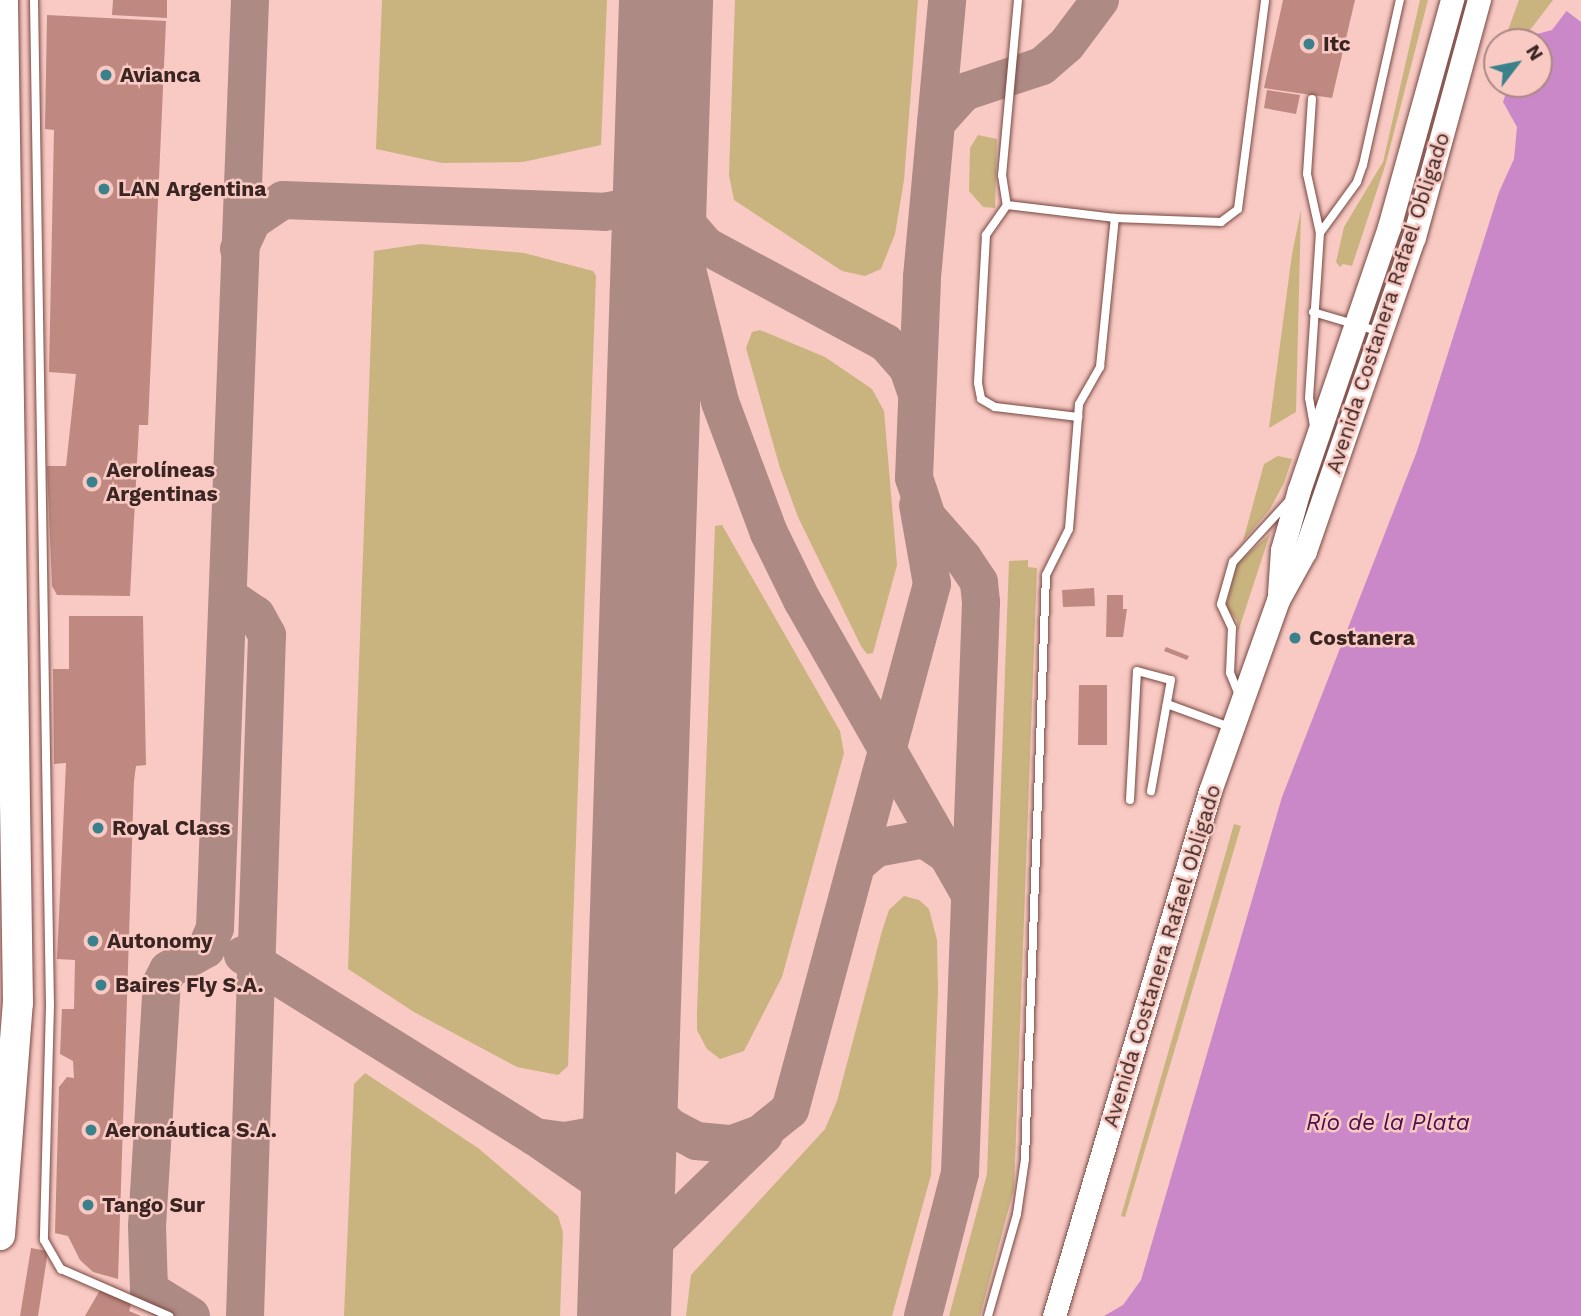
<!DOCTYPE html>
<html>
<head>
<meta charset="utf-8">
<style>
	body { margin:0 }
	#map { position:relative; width:1581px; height:1316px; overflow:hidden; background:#f8cac3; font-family:"Work Sans",sans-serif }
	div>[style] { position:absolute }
	.green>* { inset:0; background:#c9b37f }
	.water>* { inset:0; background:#ca88c8 }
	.pier>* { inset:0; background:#f8cac3 }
	.taxiway>* { height:38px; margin:-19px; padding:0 19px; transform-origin:19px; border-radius:19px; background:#ae8a84 }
	.runway>* { height:94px; margin:-47px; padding:0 47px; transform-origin:47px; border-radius:47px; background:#ae8a84 }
	.building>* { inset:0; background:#bf8981 }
	.roads { filter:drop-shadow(0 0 2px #784842) drop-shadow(0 0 2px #784842) }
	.service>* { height:8px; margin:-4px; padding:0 4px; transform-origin:4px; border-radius:4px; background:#fff }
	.secondary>* { height:23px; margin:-11.5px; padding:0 11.5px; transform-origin:11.5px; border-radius:11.5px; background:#fff }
	.motorway>* { height:30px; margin:-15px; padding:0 15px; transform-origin:15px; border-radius:15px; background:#fff }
	.dots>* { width:19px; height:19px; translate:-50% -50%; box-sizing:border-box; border:4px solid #f8cac3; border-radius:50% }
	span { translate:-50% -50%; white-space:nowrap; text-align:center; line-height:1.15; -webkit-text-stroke:5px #f8cac3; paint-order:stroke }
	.poi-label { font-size:21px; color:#3a2522; font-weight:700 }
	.left { translate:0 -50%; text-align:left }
	.street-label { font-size:21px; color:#3a2522 }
	.water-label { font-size:23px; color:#4b104c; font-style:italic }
	.north { position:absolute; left:1483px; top:28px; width:70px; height:70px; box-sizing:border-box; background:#f8cac3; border:2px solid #ac8883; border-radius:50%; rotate:58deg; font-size:19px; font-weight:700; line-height:28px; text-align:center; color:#3a2522 }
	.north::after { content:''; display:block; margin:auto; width:24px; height:32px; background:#3a818b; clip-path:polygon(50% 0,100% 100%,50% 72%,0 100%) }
</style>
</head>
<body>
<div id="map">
	<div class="green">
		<div style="clip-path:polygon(382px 0,607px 0,601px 145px,523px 162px,442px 163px,376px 149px)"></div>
		<div style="clip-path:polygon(735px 0,918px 0,904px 180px,895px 234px,881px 269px,865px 276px,842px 271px,734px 200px,729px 175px)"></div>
		<div style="clip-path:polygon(1420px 0,1428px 0,1386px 163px,1352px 266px,1343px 264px,1340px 267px,1336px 262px,1344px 227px,1383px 162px)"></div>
		<div style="clip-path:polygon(1519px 0,1553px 0,1524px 38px,1508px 30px)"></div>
		<div style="clip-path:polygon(978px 135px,997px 139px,995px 208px,983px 207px,969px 191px,970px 148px)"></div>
		<div style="clip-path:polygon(1301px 210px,1296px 412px,1269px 428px,1292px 254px)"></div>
		<div style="clip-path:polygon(421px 244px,524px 253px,593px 271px,596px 276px,568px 1066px,558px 1075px,517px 1067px,414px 1012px,348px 969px,374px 251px)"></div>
		<div style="clip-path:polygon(760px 330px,825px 357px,872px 389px,884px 411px,897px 565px,873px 653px,867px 654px,861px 646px,798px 517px,780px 468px,746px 348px,752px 332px)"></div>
		<div style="clip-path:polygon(1278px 456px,1292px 459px,1284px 483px,1270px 509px,1243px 541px,1264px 464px)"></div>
		<div style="clip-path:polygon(722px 525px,840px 731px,844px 753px,782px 977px,744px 1051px,720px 1059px,707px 1049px,697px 1030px,697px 1012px,715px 526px)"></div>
		<div style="clip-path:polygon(1270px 534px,1238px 632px,1237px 620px,1226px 608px,1236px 565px)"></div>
		<div style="clip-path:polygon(1028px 560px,1028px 567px,1037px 568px,1014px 1189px,980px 1316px,949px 1316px,987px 1174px,1009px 561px)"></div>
		<div style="clip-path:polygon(1234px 824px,1241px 826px,1125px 1217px,1121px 1216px)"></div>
		<div style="clip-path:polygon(904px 896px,919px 900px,929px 909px,937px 940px,938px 991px,931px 1175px,892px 1316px,686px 1316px,691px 1275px,825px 1129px,837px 1101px,882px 931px,889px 910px)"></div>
		<div style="clip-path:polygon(365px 1073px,478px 1148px,558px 1216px,563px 1232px,560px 1316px,344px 1316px,354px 1084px)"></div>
	</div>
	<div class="water">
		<div style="clip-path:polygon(1581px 0,1581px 1316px,1104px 1316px,1123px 1305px,1141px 1280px,1282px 797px,1417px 451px,1499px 192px,1514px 159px,1517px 127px,1503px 102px,1509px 84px,1539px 84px,1539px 42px,1523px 42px,1528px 29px,1537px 34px,1552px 30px,1571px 5px)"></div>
	</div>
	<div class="pier">
		<div style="clip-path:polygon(1571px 0,1581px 0,1581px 22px,1564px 9px)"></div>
	</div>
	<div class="taxiway">
		<div style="left:936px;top:123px;width:42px;rotate:-47.9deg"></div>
		<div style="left:964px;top:92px;width:82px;rotate:-18.4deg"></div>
		<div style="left:1042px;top:66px;width:33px;rotate:-41deg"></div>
		<div style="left:1067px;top:44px;width:55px;rotate:-53.1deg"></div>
		<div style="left:669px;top:197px;width:211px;rotate:76deg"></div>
		<div style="left:720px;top:402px;width:140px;rotate:69.5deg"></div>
		<div style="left:769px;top:533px;width:75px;rotate:63.8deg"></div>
		<div style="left:802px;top:600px;width:335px;rotate:60.3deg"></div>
		<div style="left:675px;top:210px;width:48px;rotate:49.3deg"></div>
		<div style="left:706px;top:246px;width:204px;rotate:28.3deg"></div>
		<div style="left:886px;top:343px;width:33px;rotate:49deg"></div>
		<div style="left:908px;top:368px;width:24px;rotate:71deg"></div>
		<div style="left:239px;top:249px;width:31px;rotate:-65deg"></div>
		<div style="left:252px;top:221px;width:37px;rotate:-34deg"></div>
		<div style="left:283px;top:200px;width:321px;rotate:2.1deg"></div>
		<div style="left:604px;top:212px;width:20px;rotate:-11deg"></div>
		<div style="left:624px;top:208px;width:28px;rotate:-35deg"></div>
		<div style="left:647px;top:192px;width:38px;rotate:-70deg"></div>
		<div style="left:229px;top:597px;width:32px;rotate:34deg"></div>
		<div style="left:256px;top:615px;width:23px;rotate:61deg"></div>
		<div style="left:267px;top:635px;width:681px;rotate:91.85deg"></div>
		<div style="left:857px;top:864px;width:25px;rotate:-40deg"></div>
		<div style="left:876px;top:848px;width:49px;rotate:-10.6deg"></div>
		<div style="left:924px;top:839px;width:34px;rotate:34deg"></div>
		<div style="left:243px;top:955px;width:344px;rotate:31.9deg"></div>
		<div style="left:535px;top:1137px;width:30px;rotate:8deg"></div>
		<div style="left:565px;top:1141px;width:36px;rotate:-10deg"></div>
		<div style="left:600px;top:1135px;width:29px;rotate:-44deg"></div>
		<div style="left:621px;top:1115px;width:24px;rotate:-66deg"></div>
		<div style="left:632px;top:1046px;width:30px;rotate:82deg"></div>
		<div style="left:636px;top:1076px;width:40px;rotate:63.4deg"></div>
		<div style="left:654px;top:1112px;width:22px;rotate:43deg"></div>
		<div style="left:670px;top:1127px;width:30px;rotate:28deg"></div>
		<div style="left:696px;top:1141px;width:36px;rotate:5deg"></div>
		<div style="left:732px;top:1144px;width:30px;rotate:-20deg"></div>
		<div style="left:760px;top:1134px;width:38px;rotate:-39deg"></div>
		<div style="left:790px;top:1110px;width:545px;rotate:-74.89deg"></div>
		<div style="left:932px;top:584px;width:80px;rotate:-100deg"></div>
		<div style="left:540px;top:1140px;width:90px;rotate:34.6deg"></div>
		<div style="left:614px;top:1191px;width:48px;rotate:74.2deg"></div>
		<div style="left:624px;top:1298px;width:30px;rotate:-76deg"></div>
		<div style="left:631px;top:1269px;width:25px;rotate:-53deg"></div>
		<div style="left:646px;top:1249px;width:164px;rotate:-44deg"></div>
		<div style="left:191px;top:1316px;width:49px;rotate:-148.2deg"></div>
		<div style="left:149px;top:1290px;width:64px;rotate:-91.8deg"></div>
		<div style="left:147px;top:1226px;width:244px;rotate:-86.5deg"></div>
		<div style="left:162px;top:982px;width:13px;rotate:-63deg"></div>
		<div style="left:168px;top:970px;width:43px;rotate:-28.9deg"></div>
		<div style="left:206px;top:949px;width:23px;rotate:-67deg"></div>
		<div style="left:215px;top:928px;width:929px;rotate:-87.84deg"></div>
		<div style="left:923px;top:1316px;width:148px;rotate:-75.5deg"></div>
		<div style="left:960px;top:1173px;width:571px;rotate:-87.89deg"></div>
		<div style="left:981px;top:602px;width:20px;rotate:-96deg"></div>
		<div style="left:979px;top:582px;width:29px;rotate:-124deg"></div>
		<div style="left:963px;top:558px;width:55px;rotate:-131.3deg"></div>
		<div style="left:927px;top:517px;width:41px;rotate:-108.4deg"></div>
		<div style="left:914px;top:478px;width:201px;rotate:-87.7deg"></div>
		<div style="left:922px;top:277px;width:278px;rotate:-84.8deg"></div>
	</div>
	<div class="runway">
		<div style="left:624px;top:1316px;width:1317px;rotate:-88.17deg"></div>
	</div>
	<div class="building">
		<div style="clip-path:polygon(113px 0,167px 0,167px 18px,112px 15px)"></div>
		<div style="clip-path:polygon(1283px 0,1355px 0,1332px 98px,1264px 88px)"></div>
		<div style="clip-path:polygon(47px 15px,166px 21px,148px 425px,139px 425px,130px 596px,57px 595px,52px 586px,47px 466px,66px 466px,76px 374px,49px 372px,54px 130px,45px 129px)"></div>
		<div style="clip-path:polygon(1267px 90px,1300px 95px,1296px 114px,1264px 108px)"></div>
		<div style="clip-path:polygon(1094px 588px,1095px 606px,1063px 607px,1062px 590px)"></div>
		<div style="clip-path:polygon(1107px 595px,1123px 595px,1123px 609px,1127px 609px,1123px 637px,1106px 637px)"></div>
		<div style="clip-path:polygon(69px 616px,143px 616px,146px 765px,136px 766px,134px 781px,118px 1279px,93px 1272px,80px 1260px,68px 1236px,55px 1233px,59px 1087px,67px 1077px,74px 1078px,73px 1061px,60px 1054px,62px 1009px,74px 1009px,75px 960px,57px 959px,66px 763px,54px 764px,53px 669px,69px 669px)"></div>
		<div style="clip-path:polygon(1166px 647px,1189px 656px,1187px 660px,1164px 651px)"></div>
		<div style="clip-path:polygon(1079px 685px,1107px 685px,1107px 745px,1078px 745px)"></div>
		<div style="clip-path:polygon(31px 1248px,48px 1251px,38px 1316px,20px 1316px)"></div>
		<div style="clip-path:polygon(100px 1290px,132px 1302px,129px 1311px,141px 1316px,85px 1316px)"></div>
	</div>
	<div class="roads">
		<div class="service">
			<div style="left:34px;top:0;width:1005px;rotate:89.09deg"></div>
			<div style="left:50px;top:1005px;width:235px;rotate:91.5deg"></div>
			<div style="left:44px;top:1240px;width:34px;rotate:60deg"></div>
			<div style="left:61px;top:1269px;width:118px;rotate:23.5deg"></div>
			<div style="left:1018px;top:0;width:176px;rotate:95.2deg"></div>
			<div style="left:1002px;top:175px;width:30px;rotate:81deg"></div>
			<div style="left:1007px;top:205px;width:109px;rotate:6.9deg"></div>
			<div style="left:1115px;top:218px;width:106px;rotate:2.2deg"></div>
			<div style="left:1221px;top:222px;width:21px;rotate:-37deg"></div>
			<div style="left:1238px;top:209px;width:211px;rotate:-82.6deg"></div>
			<div style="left:1312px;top:99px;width:75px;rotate:93.8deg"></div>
			<div style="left:1307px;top:174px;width:60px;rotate:77.6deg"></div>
			<div style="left:1007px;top:205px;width:37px;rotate:125deg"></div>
			<div style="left:986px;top:235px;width:148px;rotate:93.1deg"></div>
			<div style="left:978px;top:383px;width:16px;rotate:79deg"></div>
			<div style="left:981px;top:399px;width:16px;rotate:30deg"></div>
			<div style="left:995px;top:407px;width:84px;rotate:6.9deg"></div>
			<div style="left:1313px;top:312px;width:71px;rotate:16.4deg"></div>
			<div style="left:1314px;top:426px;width:28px;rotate:-100deg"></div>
			<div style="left:1309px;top:398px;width:165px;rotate:-86.2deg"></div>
			<div style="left:1320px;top:233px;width:63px;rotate:-54deg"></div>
			<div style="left:1357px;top:182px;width:18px;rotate:-71deg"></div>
			<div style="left:1363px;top:165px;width:169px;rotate:-77.4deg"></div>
			<div style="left:1239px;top:695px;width:24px;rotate:-112deg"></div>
			<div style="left:1230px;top:673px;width:45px;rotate:-87.5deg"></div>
			<div style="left:1232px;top:628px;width:26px;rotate:-115deg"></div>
			<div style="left:1221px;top:604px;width:44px;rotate:-74.1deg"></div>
			<div style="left:1233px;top:562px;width:81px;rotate:-47.5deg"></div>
			<div style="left:1167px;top:704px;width:67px;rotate:20.1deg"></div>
			<div style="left:1130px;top:800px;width:129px;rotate:-86.9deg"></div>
			<div style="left:1137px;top:671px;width:35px;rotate:15deg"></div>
			<div style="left:1171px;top:680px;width:113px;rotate:100.2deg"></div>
			<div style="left:988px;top:1316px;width:106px;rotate:-74.1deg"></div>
			<div style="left:1017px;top:1214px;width:56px;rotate:-81.7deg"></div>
			<div style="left:1025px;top:1159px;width:584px;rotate:-87.94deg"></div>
			<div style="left:1046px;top:575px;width:51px;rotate:-63.4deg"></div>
			<div style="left:1069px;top:529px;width:125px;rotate:-85.4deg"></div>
			<div style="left:1079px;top:404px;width:43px;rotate:-60.4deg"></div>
			<div style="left:1100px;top:367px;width:150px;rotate:-84.3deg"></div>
		</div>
		<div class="secondary">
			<div style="left:1279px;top:593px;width:43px;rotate:-86deg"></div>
			<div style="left:1282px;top:550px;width:62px;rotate:-74.2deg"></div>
			<div style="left:1299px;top:490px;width:278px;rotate:-71.1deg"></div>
			<div style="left:1389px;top:227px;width:236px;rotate:-74.5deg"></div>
			<div style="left:1054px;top:1316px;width:548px;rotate:-73.45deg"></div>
			<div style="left:1210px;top:791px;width:203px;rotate:-70.4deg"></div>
			<div style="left:1278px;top:600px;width:56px;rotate:-61.1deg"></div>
			<div style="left:1305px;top:551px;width:332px;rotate:-70.9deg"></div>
			<div style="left:1414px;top:237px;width:246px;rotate:-74.7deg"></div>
		</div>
		<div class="motorway">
			<div style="left:0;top:1235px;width:233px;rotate:-85.6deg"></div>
			<div style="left:18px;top:1003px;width:1003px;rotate:-90.86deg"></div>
		</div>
	</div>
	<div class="dots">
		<div style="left:1309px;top:44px;background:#3a818b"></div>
		<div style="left:106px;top:75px;background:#3a818b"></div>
		<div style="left:104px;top:189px;background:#3a818b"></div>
		<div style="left:92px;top:482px;background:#3a818b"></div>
		<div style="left:1295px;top:638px;background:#3a818b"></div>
		<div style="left:98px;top:828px;background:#3a818b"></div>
		<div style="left:93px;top:941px;background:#3a818b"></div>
		<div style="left:101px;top:985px;background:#3a818b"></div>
		<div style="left:91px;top:1130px;background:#3a818b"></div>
		<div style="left:88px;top:1205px;background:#3a818b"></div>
	</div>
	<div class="poi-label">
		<span class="left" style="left:1323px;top:44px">Itc</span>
		<span class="left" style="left:120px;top:75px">Avianca</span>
		<span class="left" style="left:118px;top:189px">LAN Argentina</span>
		<span class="left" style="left:106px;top:482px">Aerolíneas<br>Argentinas</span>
		<span class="left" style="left:1309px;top:638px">Costanera</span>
		<span class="left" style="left:112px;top:828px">Royal Class</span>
		<span class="left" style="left:107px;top:941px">Autonomy</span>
		<span class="left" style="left:115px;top:985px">Baires Fly S.A.</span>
		<span class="left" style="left:105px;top:1130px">Aeronáutica S.A.</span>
		<span class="left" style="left:102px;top:1205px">Tango Sur</span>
	</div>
	<div class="street-label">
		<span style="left:1388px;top:303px;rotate:-72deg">Avenida Costanera Rafael Obligado</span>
		<span style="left:1162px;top:956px;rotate:-73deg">Avenida Costanera Rafael Obligado</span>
	</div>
	<div class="water-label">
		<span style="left:1388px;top:1123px">Río de la Plata</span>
	</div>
	<div class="north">N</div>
</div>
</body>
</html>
